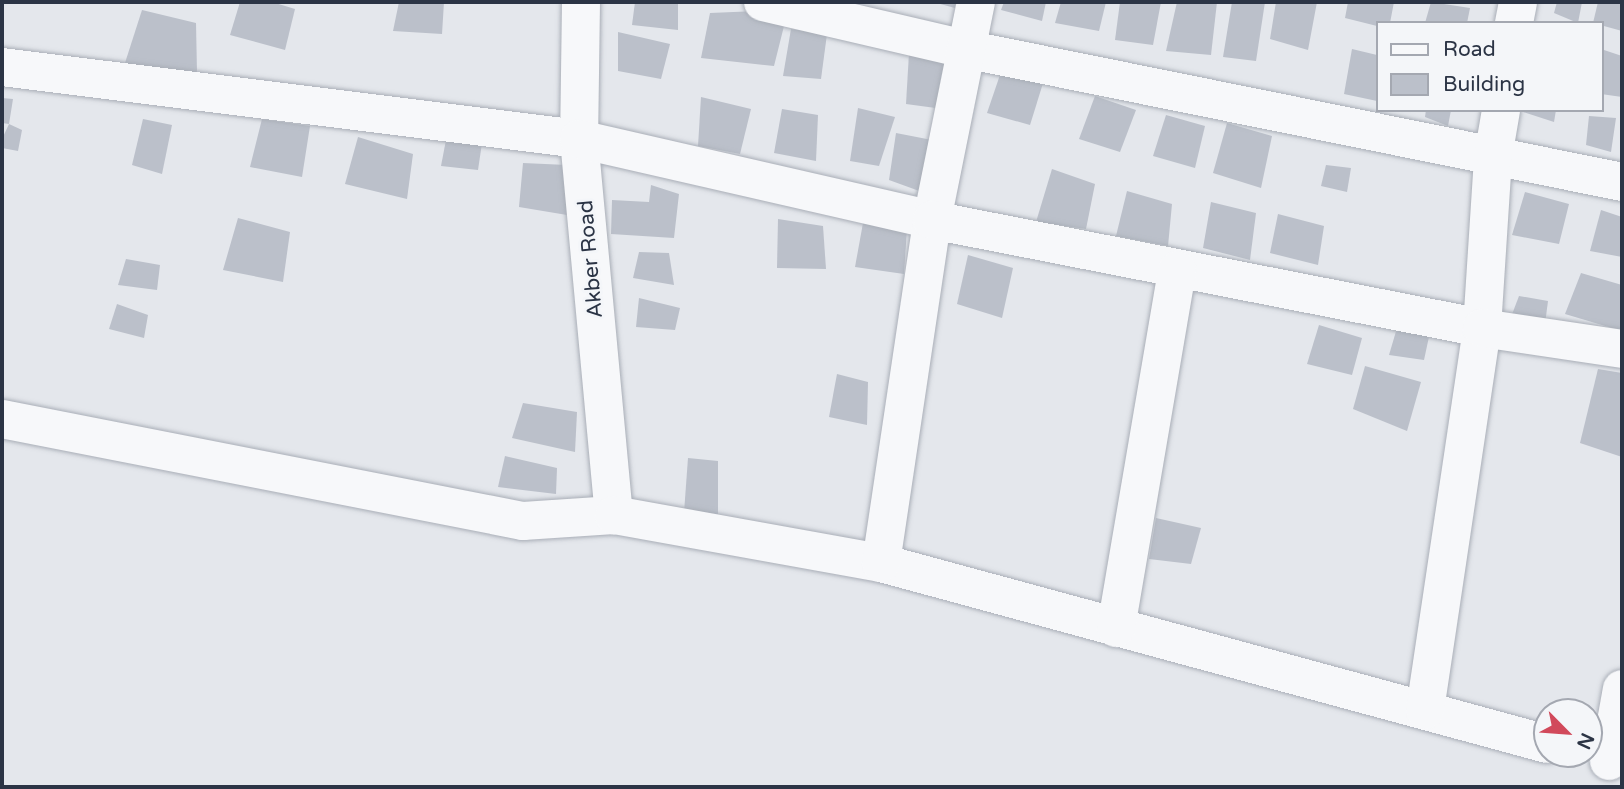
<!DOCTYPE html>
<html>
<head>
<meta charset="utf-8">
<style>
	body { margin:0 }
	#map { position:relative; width:1624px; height:789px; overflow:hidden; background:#e4e7ec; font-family:"Varela Round",sans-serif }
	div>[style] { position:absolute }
	.building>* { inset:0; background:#bbc0ca }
	.roads { filter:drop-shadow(0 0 2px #a9aeb7) drop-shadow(0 0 2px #a9aeb7) }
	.street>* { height:38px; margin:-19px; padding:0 19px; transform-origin:19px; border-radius:19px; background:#f7f8fa }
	span { translate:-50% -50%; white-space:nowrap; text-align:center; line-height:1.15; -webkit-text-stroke:6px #f4f6f9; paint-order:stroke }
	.street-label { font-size:21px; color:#2b3445 }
	.frame { position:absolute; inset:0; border:4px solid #2b3445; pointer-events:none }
	.legend { position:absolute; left:1376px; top:21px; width:228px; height:91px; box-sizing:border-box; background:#f4f6f9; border:2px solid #a4a8b1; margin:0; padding:9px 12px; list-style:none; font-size:21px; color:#2b3445 }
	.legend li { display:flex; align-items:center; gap:14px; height:35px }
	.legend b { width:35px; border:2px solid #a4a8b1 }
	.north { position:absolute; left:1533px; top:698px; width:70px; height:70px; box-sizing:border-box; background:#f4f6f9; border:2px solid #a4a8b1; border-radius:50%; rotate:115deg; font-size:19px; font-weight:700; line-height:28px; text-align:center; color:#2b3445 }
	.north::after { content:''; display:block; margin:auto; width:24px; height:32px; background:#d1495b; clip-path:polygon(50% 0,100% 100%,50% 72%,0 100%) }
</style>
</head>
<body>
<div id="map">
	<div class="building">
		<div style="clip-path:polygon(240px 2px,272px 2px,295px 9px,285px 50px,230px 35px)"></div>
		<div style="clip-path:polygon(399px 2px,444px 2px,442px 34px,393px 31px)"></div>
		<div style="clip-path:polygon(635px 2px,678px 2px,678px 30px,632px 25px)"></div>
		<div style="clip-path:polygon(933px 2px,956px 2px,955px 8px)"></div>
		<div style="clip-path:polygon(1004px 2px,1046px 2px,1042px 21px,1001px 10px)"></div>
		<div style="clip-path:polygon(1061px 2px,1106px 2px,1099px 31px,1055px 23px)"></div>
		<div style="clip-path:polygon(1120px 2px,1161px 2px,1153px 45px,1115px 40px)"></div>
		<div style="clip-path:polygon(1177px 2px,1217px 2px,1211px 55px,1166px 51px)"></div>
		<div style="clip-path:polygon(1232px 2px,1265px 2px,1256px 61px,1223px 57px)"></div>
		<div style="clip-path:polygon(1276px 2px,1317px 2px,1308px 50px,1270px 39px)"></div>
		<div style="clip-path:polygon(1348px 2px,1394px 2px,1390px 23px,1377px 23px,1377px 26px,1345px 18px)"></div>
		<div style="clip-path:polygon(1431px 2px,1470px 8px,1467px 23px,1425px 23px)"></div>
		<div style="clip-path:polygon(1557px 2px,1582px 2px,1578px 23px,1554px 13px)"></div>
		<div style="clip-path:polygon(1598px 2px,1622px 2px,1622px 31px,1593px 23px)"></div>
		<div style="clip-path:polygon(142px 10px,196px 23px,197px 73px,124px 66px)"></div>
		<div style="clip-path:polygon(757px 11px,786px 18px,774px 66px,701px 58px,710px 13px)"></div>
		<div style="clip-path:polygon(791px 29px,827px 34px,821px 79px,783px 76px)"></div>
		<div style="clip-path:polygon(618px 32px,670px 44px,661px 79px,618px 71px)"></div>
		<div style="clip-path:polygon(1352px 49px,1377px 55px,1377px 101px,1344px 94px)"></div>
		<div style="clip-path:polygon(1601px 49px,1622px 56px,1622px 97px,1601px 94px)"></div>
		<div style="clip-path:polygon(909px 53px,947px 63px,943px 109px,906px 104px)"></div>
		<div style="clip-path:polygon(1002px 69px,1044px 80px,1030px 125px,987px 113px)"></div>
		<div style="clip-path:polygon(1095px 96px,1136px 110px,1120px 152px,1079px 139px)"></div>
		<div style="clip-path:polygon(701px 97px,751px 109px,740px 154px,698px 146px)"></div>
		<div style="clip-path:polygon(2px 98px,13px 99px,9px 124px,2px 123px)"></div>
		<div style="clip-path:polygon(858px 108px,895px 117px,879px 166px,850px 161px)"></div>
		<div style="clip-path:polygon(782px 109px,818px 115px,816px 161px,774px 153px)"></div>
		<div style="clip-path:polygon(1426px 110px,1451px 110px,1448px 126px,1425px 117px)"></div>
		<div style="clip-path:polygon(1520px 110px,1556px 110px,1554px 122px,1520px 111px)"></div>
		<div style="clip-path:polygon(1166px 115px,1205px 126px,1195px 168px,1153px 156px)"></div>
		<div style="clip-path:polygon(1589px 116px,1616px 118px,1611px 152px,1586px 145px)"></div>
		<div style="clip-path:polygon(143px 119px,172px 125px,162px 174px,132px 165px)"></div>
		<div style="clip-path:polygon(262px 119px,310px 126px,302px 177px,250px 167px)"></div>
		<div style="clip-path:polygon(1227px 123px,1272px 136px,1261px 188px,1213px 173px)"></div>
		<div style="clip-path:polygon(9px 124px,22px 130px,18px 151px,2px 148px,2px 139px)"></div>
		<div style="clip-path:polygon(896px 133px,932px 140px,922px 192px,889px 180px)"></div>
		<div style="clip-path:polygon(358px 137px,413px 154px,407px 199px,345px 184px)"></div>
		<div style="clip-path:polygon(446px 140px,482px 143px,478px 170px,441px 166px)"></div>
		<div style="clip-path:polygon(523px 163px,567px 165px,567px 215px,519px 207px)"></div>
		<div style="clip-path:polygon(1326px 165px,1351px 168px,1347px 192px,1321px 186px)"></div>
		<div style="clip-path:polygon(1052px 169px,1095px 184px,1086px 229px,1036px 222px)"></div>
		<div style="clip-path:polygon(651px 185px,679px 194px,674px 238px,611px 234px,612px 200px,649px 202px)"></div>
		<div style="clip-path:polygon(1127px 191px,1172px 204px,1168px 246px,1116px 236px)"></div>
		<div style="clip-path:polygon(1525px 192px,1569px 204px,1559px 244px,1512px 235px)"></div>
		<div style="clip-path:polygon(1211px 202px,1256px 213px,1250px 260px,1203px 248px)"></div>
		<div style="clip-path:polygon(1601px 210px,1622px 217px,1622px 257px,1590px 251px)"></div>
		<div style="clip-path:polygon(1278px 214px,1324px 226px,1318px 265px,1270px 253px)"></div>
		<div style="clip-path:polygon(238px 218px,290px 232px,283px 282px,223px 270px)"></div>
		<div style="clip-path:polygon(778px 219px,823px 226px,826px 269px,777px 268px)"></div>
		<div style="clip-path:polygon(863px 223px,907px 229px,904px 274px,855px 267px)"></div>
		<div style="clip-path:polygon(639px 252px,669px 253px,674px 285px,633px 278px)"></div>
		<div style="clip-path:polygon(968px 255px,1013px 268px,1002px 318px,957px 304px)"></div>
		<div style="clip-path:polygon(126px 259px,160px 265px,157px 290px,118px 285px)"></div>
		<div style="clip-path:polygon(1581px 273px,1622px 285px,1622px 331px,1565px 314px)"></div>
		<div style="clip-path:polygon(1519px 296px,1548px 301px,1545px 324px,1511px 317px)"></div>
		<div style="clip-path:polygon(639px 298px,680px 308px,675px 330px,636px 327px)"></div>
		<div style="clip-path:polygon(117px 304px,148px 315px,144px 338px,109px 329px)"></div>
		<div style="clip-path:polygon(1319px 325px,1362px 338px,1352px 375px,1307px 364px)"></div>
		<div style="clip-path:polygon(1397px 328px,1430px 332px,1424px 360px,1389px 355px)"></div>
		<div style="clip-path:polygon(1365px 366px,1421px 382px,1407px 431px,1353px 409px)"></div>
		<div style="clip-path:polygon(1598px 369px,1622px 373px,1622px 457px,1580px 443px)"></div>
		<div style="clip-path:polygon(837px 374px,868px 382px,867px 425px,829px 417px)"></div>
		<div style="clip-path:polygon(523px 403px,577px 412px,575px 452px,512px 438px)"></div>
		<div style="clip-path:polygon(505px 456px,557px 468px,556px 494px,498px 487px)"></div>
		<div style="clip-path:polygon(688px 458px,718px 461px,718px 514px,684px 513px)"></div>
		<div style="clip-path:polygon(1156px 518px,1201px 528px,1191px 564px,1149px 559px)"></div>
	</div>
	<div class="roads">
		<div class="street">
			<div style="left:581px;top:2px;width:137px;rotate:90.8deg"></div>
			<div style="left:579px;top:139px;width:378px;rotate:84.7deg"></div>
			<div style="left:763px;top:2px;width:207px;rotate:13.1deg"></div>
			<div style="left:965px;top:49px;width:670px;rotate:11.44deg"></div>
			<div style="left:1514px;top:23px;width:21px;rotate:-79deg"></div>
			<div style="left:2px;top:67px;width:581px;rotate:7.11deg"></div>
			<div style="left:579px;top:139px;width:362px;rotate:12.9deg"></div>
			<div style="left:932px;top:220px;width:222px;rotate:-78.6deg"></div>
			<div style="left:2px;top:419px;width:531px;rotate:11.08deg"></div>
			<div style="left:523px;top:521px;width:91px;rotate:-3.8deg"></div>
			<div style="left:614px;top:515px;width:271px;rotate:10.2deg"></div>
			<div style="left:881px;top:563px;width:690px;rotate:15.2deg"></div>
			<div style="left:881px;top:563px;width:347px;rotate:-81.5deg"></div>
			<div style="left:932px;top:220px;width:561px;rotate:11.11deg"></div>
			<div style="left:1482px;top:328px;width:171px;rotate:-86.3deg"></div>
			<div style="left:1493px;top:157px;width:48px;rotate:-80.3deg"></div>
			<div style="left:1116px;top:628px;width:363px;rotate:-80.3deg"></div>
			<div style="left:1425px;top:710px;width:386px;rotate:-81.5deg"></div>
			<div style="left:1482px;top:328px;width:142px;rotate:8.5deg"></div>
			<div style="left:1609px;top:761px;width:73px;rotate:-79.8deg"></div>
		</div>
	</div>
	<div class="street-label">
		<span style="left:591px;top:259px;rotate:-95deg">Akber Road</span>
	</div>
	<div class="frame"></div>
	<ul class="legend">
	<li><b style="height:9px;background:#f7f8fa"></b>Road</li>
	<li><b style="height:19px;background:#bbc0ca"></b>Building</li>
	</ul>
	<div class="north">N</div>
</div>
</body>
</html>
